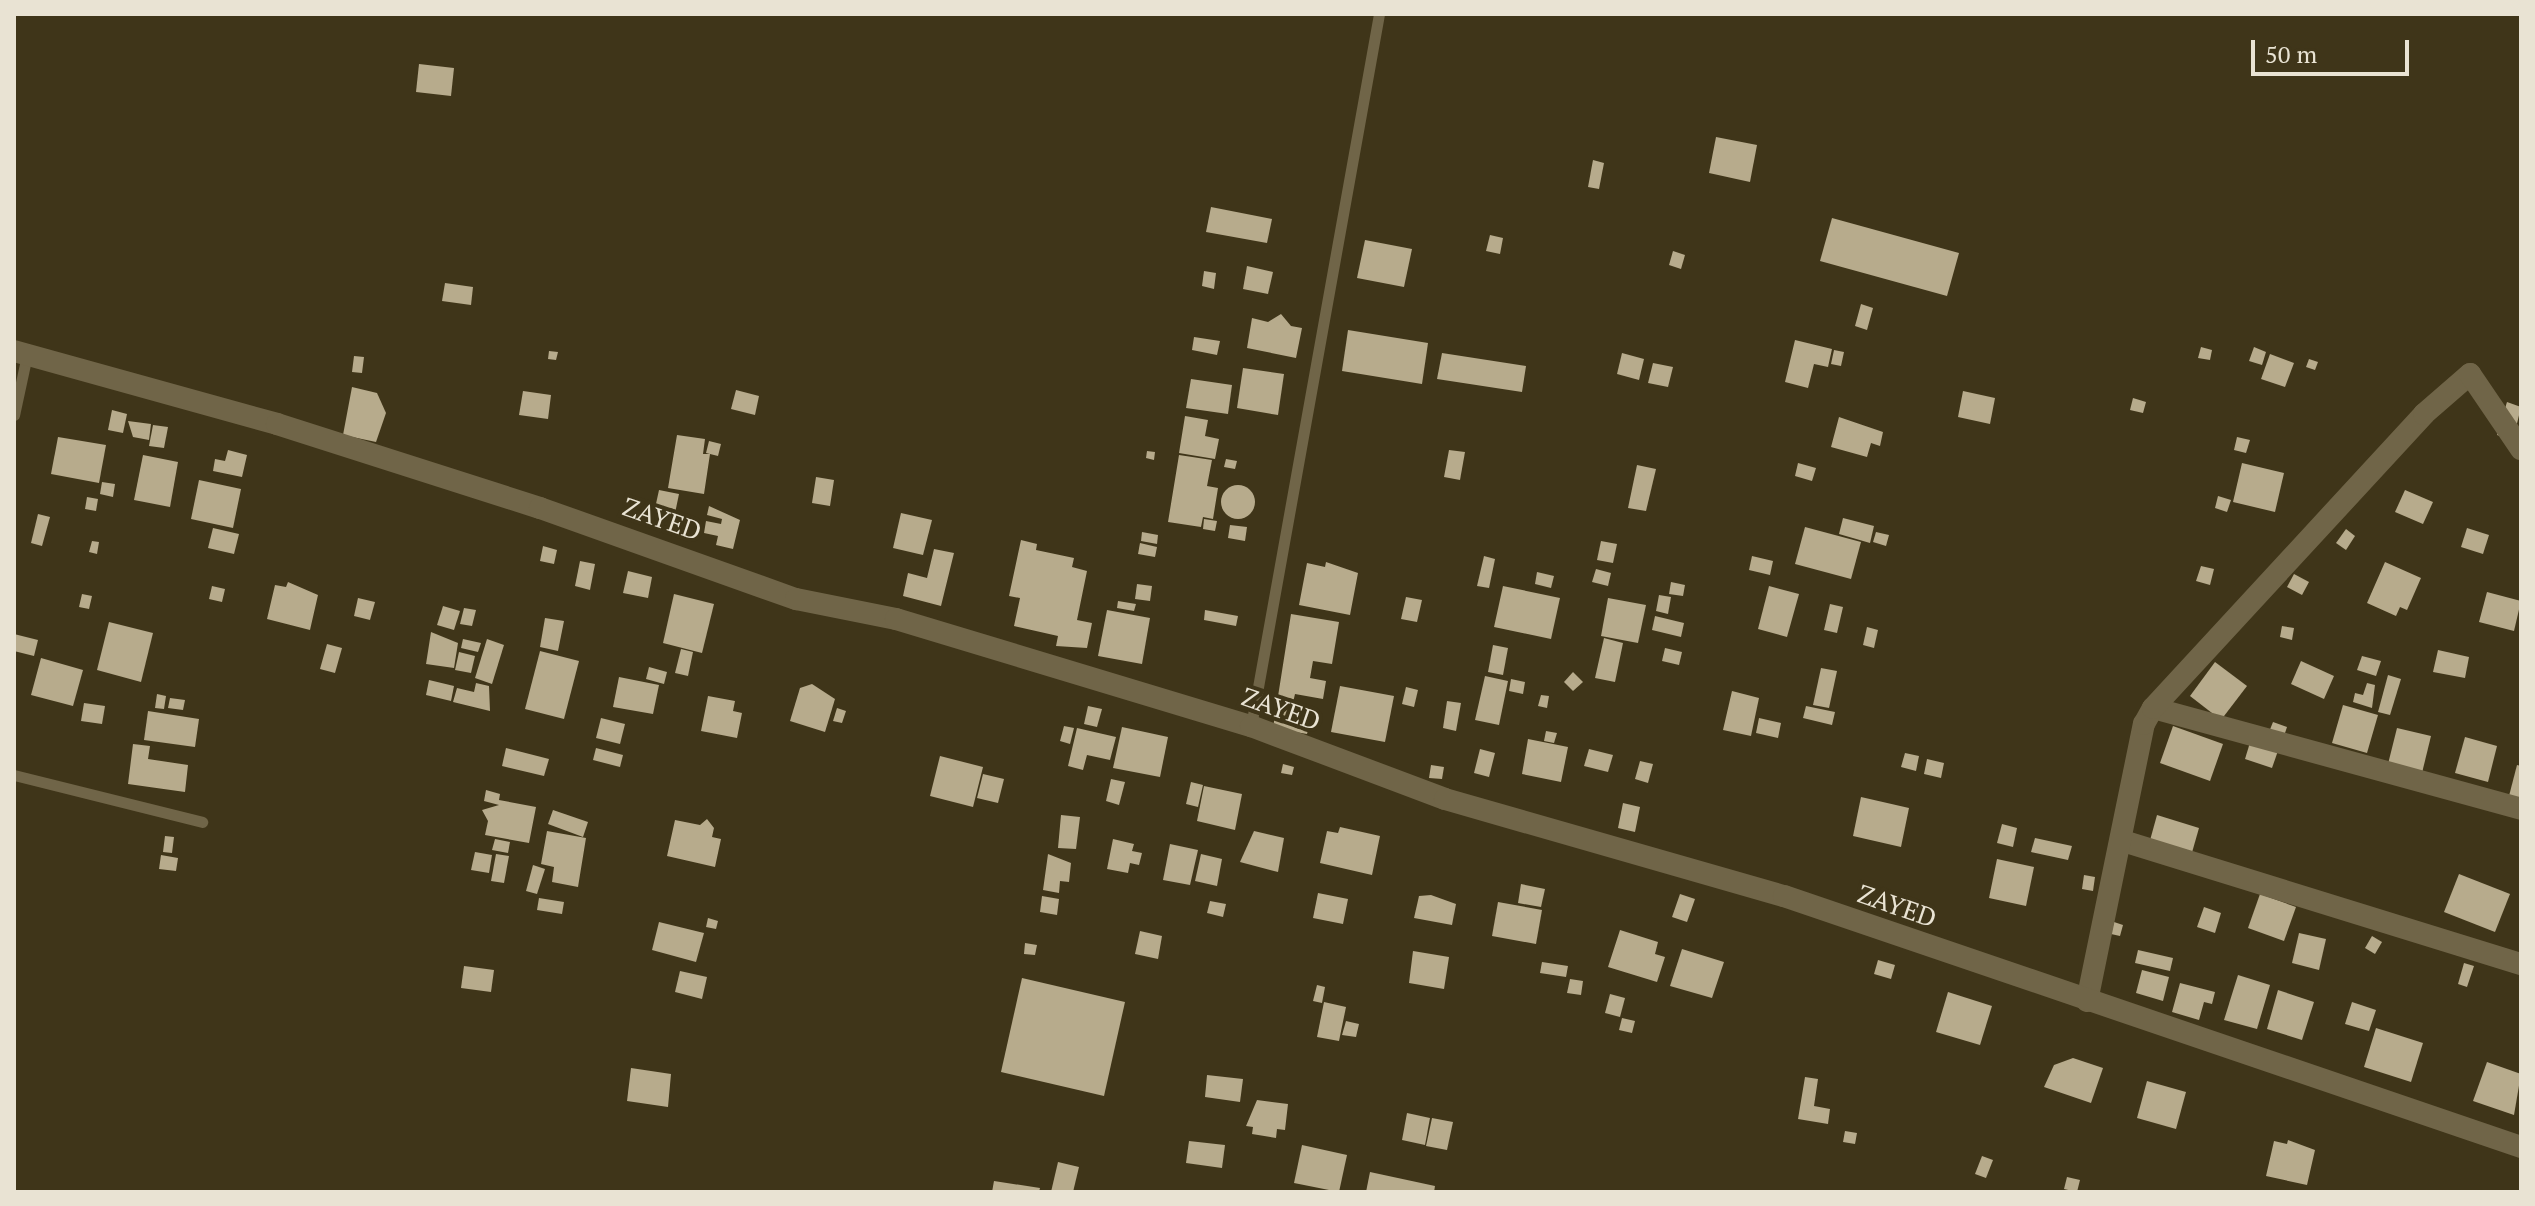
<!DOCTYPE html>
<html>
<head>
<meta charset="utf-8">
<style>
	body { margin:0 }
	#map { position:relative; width:2535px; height:1206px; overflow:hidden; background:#3f3519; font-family:"PT Serif",serif }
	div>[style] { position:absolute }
	.building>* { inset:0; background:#b7ab8c }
	.round { border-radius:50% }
	.service>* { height:11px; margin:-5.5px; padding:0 5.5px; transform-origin:5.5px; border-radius:5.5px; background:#706548 }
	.minor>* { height:22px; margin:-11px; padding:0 11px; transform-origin:11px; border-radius:11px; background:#706548 }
	.tertiary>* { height:22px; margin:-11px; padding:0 11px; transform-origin:11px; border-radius:11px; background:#706548 }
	span { translate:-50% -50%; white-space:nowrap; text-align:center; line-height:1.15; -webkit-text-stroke:8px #3f3519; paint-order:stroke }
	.street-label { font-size:26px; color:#e9e3d3 }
	.frame { position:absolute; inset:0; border:16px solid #e9e3d3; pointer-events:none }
	.scale { position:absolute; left:2251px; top:40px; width:158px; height:36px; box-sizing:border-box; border:4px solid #e9e3d3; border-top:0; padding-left:10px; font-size:24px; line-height:28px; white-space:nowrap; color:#e9e3d3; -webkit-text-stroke:6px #3f3519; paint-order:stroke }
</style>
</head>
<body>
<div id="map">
	<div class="building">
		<div style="clip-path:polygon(419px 64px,454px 68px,451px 96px,416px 92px)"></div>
		<div style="clip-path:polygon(1716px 137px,1757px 145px,1750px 182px,1709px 173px)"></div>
		<div style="clip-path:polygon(1593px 160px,1604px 163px,1599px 189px,1588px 187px)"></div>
		<div style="clip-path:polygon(1211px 207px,1272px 219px,1267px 243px,1206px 232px)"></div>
		<div style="clip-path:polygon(1832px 218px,1959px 253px,1947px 296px,1820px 261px)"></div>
		<div style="clip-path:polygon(1490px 235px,1503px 238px,1500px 254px,1486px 251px)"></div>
		<div style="clip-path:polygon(1365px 240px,1412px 249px,1404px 287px,1357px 278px)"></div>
		<div style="clip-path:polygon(1673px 251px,1685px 255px,1681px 269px,1669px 265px)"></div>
		<div style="clip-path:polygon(1247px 266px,1273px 272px,1268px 294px,1243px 289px)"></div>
		<div style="clip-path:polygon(1204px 271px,1216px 273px,1214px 289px,1202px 286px)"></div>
		<div style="clip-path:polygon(445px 283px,473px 287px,471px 305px,442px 301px)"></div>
		<div style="clip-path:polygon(1861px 304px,1873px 308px,1867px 330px,1855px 326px)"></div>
		<div style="clip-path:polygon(1281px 314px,1291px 326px,1302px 328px,1296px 358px,1247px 348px,1252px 318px,1268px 322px)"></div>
		<div style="clip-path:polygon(1348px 330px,1428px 343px,1422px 384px,1342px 371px)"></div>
		<div style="clip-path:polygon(1194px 337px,1220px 341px,1217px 355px,1192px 350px)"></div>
		<div style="clip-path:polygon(1795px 340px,1832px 349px,1828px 367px,1814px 364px,1808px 388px,1785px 382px)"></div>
		<div style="clip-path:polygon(2201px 347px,2212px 350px,2210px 360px,2198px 358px)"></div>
		<div style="clip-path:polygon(2254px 347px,2266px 352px,2262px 365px,2249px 361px)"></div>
		<div style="clip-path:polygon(1834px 350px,1844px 352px,1841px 366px,1831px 364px)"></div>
		<div style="clip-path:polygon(549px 351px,558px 352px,556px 360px,548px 359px)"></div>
		<div style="clip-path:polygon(1442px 353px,1526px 366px,1522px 392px,1437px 379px)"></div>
		<div style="clip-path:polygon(1622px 353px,1644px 359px,1639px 380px,1617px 374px)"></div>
		<div style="clip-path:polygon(2270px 354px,2294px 363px,2285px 387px,2261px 379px)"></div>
		<div style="clip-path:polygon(354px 356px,364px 357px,362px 373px,352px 372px)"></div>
		<div style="clip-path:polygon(2309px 359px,2318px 362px,2315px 370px,2306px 367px)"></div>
		<div style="clip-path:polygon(1653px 363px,1673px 367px,1668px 387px,1648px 383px)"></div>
		<div style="clip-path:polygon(1243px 368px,1284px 374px,1278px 415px,1237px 408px)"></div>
		<div style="clip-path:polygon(1191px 379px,1232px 385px,1228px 414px,1186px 408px)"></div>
		<div style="clip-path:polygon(352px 387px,377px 393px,386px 413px,376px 442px,343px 435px)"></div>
		<div style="clip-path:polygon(736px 390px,759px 396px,755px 415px,731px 409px)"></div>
		<div style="clip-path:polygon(523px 391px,551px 395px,548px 419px,519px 415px)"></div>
		<div style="clip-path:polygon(1963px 391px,1995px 398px,1990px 424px,1958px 417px)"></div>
		<div style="clip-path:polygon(2133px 398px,2146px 402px,2143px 413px,2130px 410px)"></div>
		<div style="clip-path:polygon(2507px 402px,2521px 407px,2513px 440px,2497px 435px)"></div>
		<div style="clip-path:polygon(112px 410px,127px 414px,123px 433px,108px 430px)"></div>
		<div style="clip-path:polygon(1185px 416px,1208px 420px,1205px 436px,1219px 439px,1215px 459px,1179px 453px)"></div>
		<div style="clip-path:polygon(1839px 417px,1883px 432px,1880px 446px,1871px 443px,1867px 457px,1831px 447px)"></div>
		<div style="clip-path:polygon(128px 421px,151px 424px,149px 440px,133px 437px)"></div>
		<div style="clip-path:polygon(153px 425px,168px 427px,164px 448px,149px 446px)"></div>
		<div style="clip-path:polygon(677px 435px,705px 439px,703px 454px,710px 454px,704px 494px,668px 488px)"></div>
		<div style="clip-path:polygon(58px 437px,106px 445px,99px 483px,51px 474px)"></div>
		<div style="clip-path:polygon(2237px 437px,2250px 440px,2246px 453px,2234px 450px)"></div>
		<div style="clip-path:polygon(709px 441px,721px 444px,718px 456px,706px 453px)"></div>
		<div style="clip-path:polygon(228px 450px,247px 455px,242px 477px,213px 471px,215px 459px,225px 461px)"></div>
		<div style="clip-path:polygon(1449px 450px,1465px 452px,1460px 480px,1444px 477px)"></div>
		<div style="clip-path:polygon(1147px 451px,1155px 452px,1154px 460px,1146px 458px)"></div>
		<div style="clip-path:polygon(143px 455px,178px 462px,170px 507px,134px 500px)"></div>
		<div style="clip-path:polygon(1179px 455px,1212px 460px,1207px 486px,1218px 488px,1213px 519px,1203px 517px,1201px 527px,1168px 522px)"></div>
		<div style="clip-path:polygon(1226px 459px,1237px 461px,1235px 469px,1224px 467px)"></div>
		<div style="clip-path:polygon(1798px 463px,1816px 468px,1812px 481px,1795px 476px)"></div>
		<div style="clip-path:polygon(2242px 463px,2284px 473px,2275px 512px,2233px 502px)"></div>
		<div style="clip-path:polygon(1637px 465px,1656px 469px,1646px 511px,1628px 508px)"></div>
		<div style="clip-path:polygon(816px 477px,834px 480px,830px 506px,812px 503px)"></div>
		<div style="clip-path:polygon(199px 480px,241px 489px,233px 528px,191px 519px)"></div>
		<div style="clip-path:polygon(102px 482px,115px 484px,113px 497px,100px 494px)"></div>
		<div class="round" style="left:1221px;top:485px;width:34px;height:34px"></div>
		<div style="clip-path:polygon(659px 490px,679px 494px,674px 518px,654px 513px)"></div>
		<div style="clip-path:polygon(2405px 490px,2433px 502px,2423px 524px,2395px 512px)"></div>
		<div style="clip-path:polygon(2218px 496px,2231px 500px,2227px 512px,2215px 508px)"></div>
		<div style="clip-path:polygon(87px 497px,98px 499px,96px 511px,85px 509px)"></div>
		<div style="clip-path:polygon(709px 506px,740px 520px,733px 549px,716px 545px,718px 536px,704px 533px,706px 521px,721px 524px,722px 519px,707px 515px)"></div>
		<div style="clip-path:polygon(901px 513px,932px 520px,923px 555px,893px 548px)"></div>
		<div style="clip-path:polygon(38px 514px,50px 517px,42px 546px,31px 543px)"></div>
		<div style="clip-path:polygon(1843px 518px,1874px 526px,1870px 543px,1839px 534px)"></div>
		<div style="clip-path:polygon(1204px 519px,1217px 521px,1215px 531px,1203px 529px)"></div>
		<div style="clip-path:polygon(1230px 525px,1247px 527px,1245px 541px,1228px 538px)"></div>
		<div style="clip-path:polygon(1805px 527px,1861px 542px,1851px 579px,1795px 564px)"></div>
		<div style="clip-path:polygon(213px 528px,239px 534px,234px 554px,208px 548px)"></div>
		<div style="clip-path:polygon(2467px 528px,2489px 535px,2483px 554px,2461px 547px)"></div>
		<div style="clip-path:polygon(2346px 529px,2355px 536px,2346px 550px,2336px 543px)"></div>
		<div style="clip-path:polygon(1142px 532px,1158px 535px,1157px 544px,1141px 541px)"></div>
		<div style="clip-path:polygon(1876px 532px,1889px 535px,1886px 546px,1873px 542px)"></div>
		<div style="clip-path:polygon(1021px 540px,1037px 544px,1036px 550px,1074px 558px,1072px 567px,1087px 571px,1077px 620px,1092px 623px,1087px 648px,1056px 646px,1058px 636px,1014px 626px,1020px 598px,1009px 596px)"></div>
		<div style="clip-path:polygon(92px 541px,99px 542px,97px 554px,89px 552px)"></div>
		<div style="clip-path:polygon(1601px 541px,1617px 544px,1613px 563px,1597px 560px)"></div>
		<div style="clip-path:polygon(1140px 543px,1157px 547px,1155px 557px,1138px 554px)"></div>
		<div style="clip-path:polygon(543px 546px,557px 550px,554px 564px,540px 561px)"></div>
		<div style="clip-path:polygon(934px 549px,954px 553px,941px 606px,903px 596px,908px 573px,927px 578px)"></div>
		<div style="clip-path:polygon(1484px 556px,1495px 559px,1489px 588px,1477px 586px)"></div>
		<div style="clip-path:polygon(1752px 556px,1773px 561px,1770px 575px,1749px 570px)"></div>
		<div style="clip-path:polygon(580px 561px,595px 564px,590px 590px,575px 586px)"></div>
		<div style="clip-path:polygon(1326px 562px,1358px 573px,1350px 615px,1299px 605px,1307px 563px,1325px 567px)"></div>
		<div style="clip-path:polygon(2385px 562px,2421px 578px,2407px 610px,2400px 607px,2396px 616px,2367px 603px)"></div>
		<div style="clip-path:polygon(2201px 566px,2214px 569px,2210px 585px,2196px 581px)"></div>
		<div style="clip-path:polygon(1596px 569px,1611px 573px,1608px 586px,1592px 582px)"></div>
		<div style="clip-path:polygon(628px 571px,652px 577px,648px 598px,623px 593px)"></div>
		<div style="clip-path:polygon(1537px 572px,1554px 576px,1551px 588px,1535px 584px)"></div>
		<div style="clip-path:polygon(2294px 574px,2309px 582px,2302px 595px,2287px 587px)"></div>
		<div style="clip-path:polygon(288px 582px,318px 595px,310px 630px,267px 619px,275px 585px,286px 587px)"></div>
		<div style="clip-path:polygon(1671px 582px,1685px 585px,1683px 596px,1669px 594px)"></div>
		<div style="clip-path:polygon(1137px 584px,1152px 586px,1150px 601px,1135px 599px)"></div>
		<div style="clip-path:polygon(212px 586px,225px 589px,222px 602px,209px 599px)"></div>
		<div style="clip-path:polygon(1503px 586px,1560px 598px,1551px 639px,1494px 627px)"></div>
		<div style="clip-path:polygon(1769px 586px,1799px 594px,1787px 637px,1758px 629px)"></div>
		<div style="clip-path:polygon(2487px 592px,2521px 601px,2514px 631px,2479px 622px)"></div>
		<div style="clip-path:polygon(82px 594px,92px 596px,89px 609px,79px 607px)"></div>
		<div style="clip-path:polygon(674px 594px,714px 604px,702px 653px,663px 643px)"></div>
		<div style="clip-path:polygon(1659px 595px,1671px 597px,1668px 614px,1656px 611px)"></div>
		<div style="clip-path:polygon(1406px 597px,1422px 600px,1417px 622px,1401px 619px)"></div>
		<div style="clip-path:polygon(358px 598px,375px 602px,370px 620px,354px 616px)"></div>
		<div style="clip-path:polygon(1608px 598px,1646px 605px,1638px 643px,1601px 636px)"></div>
		<div style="clip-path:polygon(1118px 601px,1136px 604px,1134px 611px,1117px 608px)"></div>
		<div style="clip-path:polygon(1830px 604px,1843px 607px,1837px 633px,1824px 630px)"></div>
		<div style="clip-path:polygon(443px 606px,460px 611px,454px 630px,437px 625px)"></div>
		<div style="clip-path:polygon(464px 608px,476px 610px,472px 626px,460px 624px)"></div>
		<div style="clip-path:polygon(1107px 610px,1150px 618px,1142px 664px,1098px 656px)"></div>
		<div style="clip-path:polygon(1205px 610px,1238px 616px,1236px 626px,1204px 620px)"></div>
		<div style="clip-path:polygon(1291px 614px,1339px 622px,1332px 664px,1313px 661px,1310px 678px,1326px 681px,1323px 699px,1295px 694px,1292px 707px,1301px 708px,1298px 725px,1309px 726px,1307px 734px,1273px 728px)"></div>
		<div style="clip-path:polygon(1655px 616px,1684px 623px,1681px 637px,1652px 630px)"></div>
		<div style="clip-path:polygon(545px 618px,564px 621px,558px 651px,540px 647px)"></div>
		<div style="clip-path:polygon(109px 622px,153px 633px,141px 682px,97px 670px)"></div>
		<div style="clip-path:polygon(2282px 626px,2294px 628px,2292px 640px,2280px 637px)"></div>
		<div style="clip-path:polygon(1867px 627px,1878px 630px,1874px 648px,1863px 645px)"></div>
		<div style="clip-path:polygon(431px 632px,458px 643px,454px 668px,426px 664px)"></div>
		<div style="clip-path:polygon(14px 634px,38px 640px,34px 656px,14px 651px)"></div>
		<div style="clip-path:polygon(1604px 638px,1623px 643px,1615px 682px,1595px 678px)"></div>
		<div style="clip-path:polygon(463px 639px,481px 643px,478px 652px,461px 648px)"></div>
		<div style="clip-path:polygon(487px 639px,504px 645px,492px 684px,475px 678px)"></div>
		<div style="clip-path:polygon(327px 644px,342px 648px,335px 673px,320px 669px)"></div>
		<div style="clip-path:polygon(1493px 645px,1508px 648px,1503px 675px,1488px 672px)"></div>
		<div style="clip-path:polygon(1665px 648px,1682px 652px,1679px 665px,1662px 661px)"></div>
		<div style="clip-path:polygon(681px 649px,693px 652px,688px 676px,675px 673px)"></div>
		<div style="clip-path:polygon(2438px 650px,2469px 657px,2465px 678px,2433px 672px)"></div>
		<div style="clip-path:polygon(540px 651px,579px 661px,564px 719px,525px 709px)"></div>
		<div style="clip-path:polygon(459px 652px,475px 656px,471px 673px,455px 670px)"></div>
		<div style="clip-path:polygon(2362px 656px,2381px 661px,2376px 676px,2357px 670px)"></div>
		<div style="clip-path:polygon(41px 658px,83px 670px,73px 706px,31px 695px)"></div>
		<div style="clip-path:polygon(2301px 661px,2334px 676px,2324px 699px,2291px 684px)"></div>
		<div style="clip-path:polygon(2215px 662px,2247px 686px,2221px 720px,2190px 696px)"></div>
		<div style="clip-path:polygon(649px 667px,667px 672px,664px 684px,646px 679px)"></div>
		<div style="clip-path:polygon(1821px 668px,1837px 671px,1829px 708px,1813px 705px)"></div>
		<div style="clip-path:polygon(1573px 672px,1583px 682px,1573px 691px,1564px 682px)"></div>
		<div style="clip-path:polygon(2388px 675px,2401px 679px,2390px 715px,2378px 712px)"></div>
		<div style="clip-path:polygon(1485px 676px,1508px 681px,1499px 725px,1475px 720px)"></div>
		<div style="clip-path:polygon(619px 677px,659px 685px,653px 714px,613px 707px)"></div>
		<div style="clip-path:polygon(1511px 679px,1525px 682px,1523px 694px,1509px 691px)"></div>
		<div style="clip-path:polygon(429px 680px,454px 686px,451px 701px,426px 695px)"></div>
		<div style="clip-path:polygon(476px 683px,489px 686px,490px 711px,453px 702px,457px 688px,474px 692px)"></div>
		<div style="clip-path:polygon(2367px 683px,2375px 685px,2372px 708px,2353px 702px,2355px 693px,2363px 695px)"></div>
		<div style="clip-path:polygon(812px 684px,835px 699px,825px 732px,790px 721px,800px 688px)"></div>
		<div style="clip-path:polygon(1340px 686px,1394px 696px,1385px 742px,1331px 732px)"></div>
		<div style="clip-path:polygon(1406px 687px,1418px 690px,1414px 707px,1402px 704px)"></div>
		<div style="clip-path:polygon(1732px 691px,1759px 698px,1751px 736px,1723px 730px)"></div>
		<div style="clip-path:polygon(157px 694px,166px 696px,164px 709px,155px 708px)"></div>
		<div style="clip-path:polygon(1541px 695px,1549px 696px,1547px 708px,1538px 706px)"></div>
		<div style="clip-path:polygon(708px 696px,735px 701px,733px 711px,742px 713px,737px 738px,701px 731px)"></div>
		<div style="clip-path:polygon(170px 698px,185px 700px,183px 710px,168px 708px)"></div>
		<div style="clip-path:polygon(1447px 701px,1461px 703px,1456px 731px,1443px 728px)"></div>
		<div style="clip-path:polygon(84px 703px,105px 706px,102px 724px,81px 721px)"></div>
		<div style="clip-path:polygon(2343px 705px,2378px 715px,2367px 753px,2332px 743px)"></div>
		<div style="clip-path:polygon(1088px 706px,1102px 709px,1097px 727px,1084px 724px)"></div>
		<div style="clip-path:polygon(1806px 706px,1835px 712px,1832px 725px,1803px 718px)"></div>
		<div style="clip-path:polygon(837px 708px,846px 711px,842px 723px,833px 721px)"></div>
		<div style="clip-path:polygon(148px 711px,199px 719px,195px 747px,144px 740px)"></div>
		<div style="clip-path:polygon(601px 718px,625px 724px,620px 744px,596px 738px)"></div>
		<div style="clip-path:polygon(1759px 718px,1781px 723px,1778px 738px,1756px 733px)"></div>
		<div style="clip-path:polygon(2273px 722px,2287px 727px,2282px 742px,2267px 737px)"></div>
		<div style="clip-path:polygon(1064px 726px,1074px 728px,1070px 744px,1060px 741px)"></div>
		<div style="clip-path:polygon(2173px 726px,2223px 744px,2210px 781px,2160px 763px)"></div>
		<div style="clip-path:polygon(1122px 727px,1168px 737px,1160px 777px,1113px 768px)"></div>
		<div style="clip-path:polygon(1077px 728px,1116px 737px,1110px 760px,1087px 755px,1083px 770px,1068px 766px)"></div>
		<div style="clip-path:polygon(2397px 728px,2431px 736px,2422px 773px,2388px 764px)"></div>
		<div style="clip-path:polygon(1546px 731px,1557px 733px,1554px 743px,1544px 741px)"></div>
		<div style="clip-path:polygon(2252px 736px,2280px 745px,2272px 768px,2245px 759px)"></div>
		<div style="clip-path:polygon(2465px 737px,2497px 746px,2488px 782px,2455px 773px)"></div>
		<div style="clip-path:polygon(1528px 739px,1568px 747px,1561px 782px,1522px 774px)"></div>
		<div style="clip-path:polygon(133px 744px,150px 746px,148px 759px,188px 765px,185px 792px,128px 784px)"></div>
		<div style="clip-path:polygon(506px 748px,549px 759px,544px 776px,502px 766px)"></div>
		<div style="clip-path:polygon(596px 748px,623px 755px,620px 767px,593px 760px)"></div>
		<div style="clip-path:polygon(1480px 749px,1495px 753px,1489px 777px,1474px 773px)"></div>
		<div style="clip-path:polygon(1589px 749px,1613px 755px,1608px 772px,1584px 766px)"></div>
		<div style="clip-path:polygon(1905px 753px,1919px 756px,1916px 771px,1901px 767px)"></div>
		<div style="clip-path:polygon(940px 756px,983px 767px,973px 807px,930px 796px)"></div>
		<div style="clip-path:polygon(1927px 759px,1944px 763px,1941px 778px,1924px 774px)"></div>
		<div style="clip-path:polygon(1640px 761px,1653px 764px,1648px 783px,1635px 779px)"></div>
		<div style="clip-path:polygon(1283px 764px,1294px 767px,1292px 775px,1281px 773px)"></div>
		<div style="clip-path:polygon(1431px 765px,1444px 767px,1442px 779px,1429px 778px)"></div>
		<div style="clip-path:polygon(2517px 765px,2521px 766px,2521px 798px,2509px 796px)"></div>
		<div style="clip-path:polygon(983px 774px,1004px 779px,998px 803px,977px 798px)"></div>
		<div style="clip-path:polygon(1111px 779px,1125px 782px,1119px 805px,1106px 801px)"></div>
		<div style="clip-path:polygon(1191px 782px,1203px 785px,1198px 807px,1186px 804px)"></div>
		<div style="clip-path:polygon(1204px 786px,1242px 794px,1235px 830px,1197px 821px)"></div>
		<div style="clip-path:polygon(486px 790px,500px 794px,499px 800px,536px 807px,529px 843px,485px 835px,488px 821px,482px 810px,499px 805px,484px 801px)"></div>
		<div style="clip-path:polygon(1861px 797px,1909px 808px,1901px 847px,1853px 836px)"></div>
		<div style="clip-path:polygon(1623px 803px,1640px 807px,1635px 832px,1618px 828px)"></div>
		<div style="clip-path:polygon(553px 810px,588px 822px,583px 837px,548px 824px)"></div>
		<div style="clip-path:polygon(1061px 815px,1080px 817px,1076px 849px,1058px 848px)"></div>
		<div style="clip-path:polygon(2157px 815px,2199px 828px,2191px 856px,2149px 844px)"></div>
		<div style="clip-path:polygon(707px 819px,714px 828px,712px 837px,721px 839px,715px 867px,667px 856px,675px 820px,700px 825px)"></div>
		<div style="clip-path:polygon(2002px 824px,2017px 828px,2013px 847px,1997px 843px)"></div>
		<div style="clip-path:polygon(1340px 827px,1380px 836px,1372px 875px,1320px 863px,1327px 831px,1338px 833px)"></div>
		<div style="clip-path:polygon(547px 831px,586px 838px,578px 887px,552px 882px,554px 867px,541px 864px)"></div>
		<div style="clip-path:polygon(1254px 831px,1284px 838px,1278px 872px,1240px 862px)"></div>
		<div style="clip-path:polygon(165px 836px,174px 837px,172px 853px,163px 852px)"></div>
		<div style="clip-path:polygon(2035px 838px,2072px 846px,2068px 860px,2031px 852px)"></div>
		<div style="clip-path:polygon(495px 839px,510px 842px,508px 853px,492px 850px)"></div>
		<div style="clip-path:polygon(1113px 839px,1134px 844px,1132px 851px,1142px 853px,1139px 865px,1130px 863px,1128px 873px,1107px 869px)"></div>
		<div style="clip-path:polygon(1170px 844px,1198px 850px,1190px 885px,1163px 880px)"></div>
		<div style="clip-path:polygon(475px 852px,492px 855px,489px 873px,471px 870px)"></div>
		<div style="clip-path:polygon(496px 854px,509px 856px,504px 883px,491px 881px)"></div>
		<div style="clip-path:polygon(1048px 854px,1071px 863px,1069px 882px,1060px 881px,1059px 893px,1043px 890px)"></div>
		<div style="clip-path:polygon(1201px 854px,1222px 859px,1217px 886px,1195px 881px)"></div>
		<div style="clip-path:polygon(161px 855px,178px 858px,176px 871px,159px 869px)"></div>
		<div style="clip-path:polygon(1997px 859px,2034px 867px,2026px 906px,1989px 898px)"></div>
		<div style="clip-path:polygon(533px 865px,545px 869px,537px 894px,526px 891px)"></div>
		<div style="clip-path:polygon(2459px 874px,2510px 894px,2495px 932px,2444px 912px)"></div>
		<div style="clip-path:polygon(2084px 875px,2095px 877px,2093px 891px,2082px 889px)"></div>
		<div style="clip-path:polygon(1521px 884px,1545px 889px,1541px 907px,1518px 903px)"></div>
		<div style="clip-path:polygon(1318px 893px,1348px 899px,1343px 924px,1313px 918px)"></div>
		<div style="clip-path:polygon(1680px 894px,1695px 899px,1687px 922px,1672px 917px)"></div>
		<div style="clip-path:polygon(2260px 894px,2296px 907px,2284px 941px,2248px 928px)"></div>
		<div style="clip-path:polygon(1431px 895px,1456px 904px,1452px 925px,1414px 918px,1419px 896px)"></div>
		<div style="clip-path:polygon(1042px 896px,1059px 899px,1057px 915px,1040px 912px)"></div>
		<div style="clip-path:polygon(539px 898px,564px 902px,562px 914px,537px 910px)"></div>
		<div style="clip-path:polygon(1210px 901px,1226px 904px,1223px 917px,1207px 913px)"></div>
		<div style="clip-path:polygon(1498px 902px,1542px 910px,1536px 944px,1492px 936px)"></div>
		<div style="clip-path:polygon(2204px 907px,2221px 913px,2215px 933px,2197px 927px)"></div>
		<div style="clip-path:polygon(708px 918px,718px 921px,716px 929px,706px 927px)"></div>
		<div style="clip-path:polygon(659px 922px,704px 933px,696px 962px,652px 950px)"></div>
		<div style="clip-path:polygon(2114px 922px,2123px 925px,2120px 936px,2111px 934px)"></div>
		<div style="clip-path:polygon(1620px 930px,1658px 942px,1655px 954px,1665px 957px,1657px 982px,1608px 967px)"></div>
		<div style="clip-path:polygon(1140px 931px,1162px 936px,1158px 959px,1135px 954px)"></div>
		<div style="clip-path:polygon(2299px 933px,2326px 939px,2319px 970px,2292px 963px)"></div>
		<div style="clip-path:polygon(2372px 936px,2382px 942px,2375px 954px,2365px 948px)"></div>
		<div style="clip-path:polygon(1025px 943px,1037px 945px,1035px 955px,1024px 954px)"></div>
		<div style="clip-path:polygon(1682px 949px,1724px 962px,1712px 998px,1670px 986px)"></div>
		<div style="clip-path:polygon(2138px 950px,2173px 958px,2170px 971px,2135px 963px)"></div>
		<div style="clip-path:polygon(1413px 951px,1449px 957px,1444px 989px,1409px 983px)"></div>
		<div style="clip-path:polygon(1878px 960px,1895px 965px,1891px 979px,1874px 974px)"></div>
		<div style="clip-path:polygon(1542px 962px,1568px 966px,1566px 977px,1540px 973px)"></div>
		<div style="clip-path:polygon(2464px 963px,2474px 966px,2467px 987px,2458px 984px)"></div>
		<div style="clip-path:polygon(464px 966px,494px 970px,491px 992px,461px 988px)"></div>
		<div style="clip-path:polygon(2142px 970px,2169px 977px,2163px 1001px,2136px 993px)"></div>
		<div style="clip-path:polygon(680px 971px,707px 977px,702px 999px,675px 992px)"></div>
		<div style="clip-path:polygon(2238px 975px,2270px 985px,2257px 1029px,2224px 1020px)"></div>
		<div style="clip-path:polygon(1022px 978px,1125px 1002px,1104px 1096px,1001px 1072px)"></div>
		<div style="clip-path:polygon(1570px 979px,1583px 981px,1581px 995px,1567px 993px)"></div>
		<div style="clip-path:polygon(2180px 983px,2215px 992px,2212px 1004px,2204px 1002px,2199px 1020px,2172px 1012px)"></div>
		<div style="clip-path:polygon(1317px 985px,1325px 987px,1322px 1003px,1313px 1001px)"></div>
		<div style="clip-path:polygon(2278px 990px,2314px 1002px,2302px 1040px,2267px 1029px)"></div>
		<div style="clip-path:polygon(1948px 992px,1992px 1006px,1980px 1045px,1936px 1032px)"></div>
		<div style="clip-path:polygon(1610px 994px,1625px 998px,1620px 1017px,1605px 1013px)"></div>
		<div style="clip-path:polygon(1324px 1002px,1346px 1007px,1339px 1041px,1317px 1037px)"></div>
		<div style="clip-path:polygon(2352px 1002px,2376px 1010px,2369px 1031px,2345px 1024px)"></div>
		<div style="clip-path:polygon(1622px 1018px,1635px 1021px,1632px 1033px,1619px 1030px)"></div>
		<div style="clip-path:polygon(1346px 1021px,1359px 1024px,1356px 1037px,1342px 1035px)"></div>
		<div style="clip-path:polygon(2376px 1028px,2423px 1043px,2411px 1082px,2364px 1067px)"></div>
		<div style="clip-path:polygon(2073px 1058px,2103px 1068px,2091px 1103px,2044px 1087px,2054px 1065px)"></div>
		<div style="clip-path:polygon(2487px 1062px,2521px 1074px,2514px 1115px,2473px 1101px)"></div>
		<div style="clip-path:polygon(631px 1068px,671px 1074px,668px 1107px,627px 1101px)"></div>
		<div style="clip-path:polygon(1207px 1075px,1243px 1079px,1240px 1102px,1205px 1097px)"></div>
		<div style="clip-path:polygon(1805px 1077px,1818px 1079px,1814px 1106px,1830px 1109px,1828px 1124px,1798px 1119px)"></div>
		<div style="clip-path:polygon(2147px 1081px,2186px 1092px,2176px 1129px,2137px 1118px)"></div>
		<div style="clip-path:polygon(1257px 1100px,1288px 1104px,1285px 1130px,1277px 1129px,1276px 1138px,1252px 1134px,1253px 1127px,1246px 1126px)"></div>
		<div style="clip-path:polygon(1407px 1113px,1430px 1118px,1425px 1145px,1402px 1140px)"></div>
		<div style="clip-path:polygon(1432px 1118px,1453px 1122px,1447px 1150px,1426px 1146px)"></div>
		<div style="clip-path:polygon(1845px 1131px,1857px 1133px,1855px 1144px,1843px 1142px)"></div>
		<div style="clip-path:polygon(2288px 1140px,2315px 1150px,2307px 1185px,2266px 1176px,2274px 1141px,2287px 1144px)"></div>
		<div style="clip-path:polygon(1189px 1141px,1225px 1145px,1222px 1168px,1186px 1163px)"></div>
		<div style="clip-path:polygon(1302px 1145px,1347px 1155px,1339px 1192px,1294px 1183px)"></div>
		<div style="clip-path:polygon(1982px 1156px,1993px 1160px,1986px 1178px,1975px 1174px)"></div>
		<div style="clip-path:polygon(1058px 1162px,1079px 1167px,1073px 1192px,1051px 1192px)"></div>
		<div style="clip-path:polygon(1370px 1172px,1435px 1186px,1434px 1192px,1366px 1192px)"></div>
		<div style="clip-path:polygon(2067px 1177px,2080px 1180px,2077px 1192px,2064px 1189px)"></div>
		<div style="clip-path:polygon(994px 1181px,1040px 1188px,1039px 1192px,992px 1192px)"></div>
	</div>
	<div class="service">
		<div style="left:14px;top:415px;width:61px;rotate:-77.8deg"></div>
		<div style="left:1251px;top:726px;width:723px;rotate:-79.81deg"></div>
		<div style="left:14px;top:775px;width:194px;rotate:14deg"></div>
	</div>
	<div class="minor">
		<div style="left:2153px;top:708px;width:382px;rotate:15.3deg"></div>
		<div style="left:2123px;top:841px;width:417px;rotate:17.2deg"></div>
		<div style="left:2087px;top:1001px;width:283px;rotate:-78.4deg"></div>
		<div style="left:2144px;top:724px;width:18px;rotate:-61deg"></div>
		<div style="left:2153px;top:708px;width:400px;rotate:-47.3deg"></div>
		<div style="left:2424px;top:414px;width:61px;rotate:-41deg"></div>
		<div style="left:2470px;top:374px;width:91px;rotate:55.8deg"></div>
	</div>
	<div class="tertiary">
		<div style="left:14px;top:351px;width:273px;rotate:15.5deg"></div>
		<div style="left:277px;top:424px;width:276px;rotate:17.7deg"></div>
		<div style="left:540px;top:508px;width:272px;rotate:19.6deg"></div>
		<div style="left:796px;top:599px;width:102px;rotate:11.3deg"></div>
		<div style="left:896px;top:619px;width:371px;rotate:16.8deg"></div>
		<div style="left:1251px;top:726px;width:207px;rotate:20.6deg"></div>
		<div style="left:1445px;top:799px;width:353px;rotate:16deg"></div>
		<div style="left:1784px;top:896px;width:779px;rotate:18.81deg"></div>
	</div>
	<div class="street-label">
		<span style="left:662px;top:519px;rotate:19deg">ZAYED</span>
		<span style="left:1281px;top:709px;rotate:19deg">ZAYED</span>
		<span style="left:1897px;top:906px;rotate:19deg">ZAYED</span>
	</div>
	<div class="frame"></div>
	<div class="scale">50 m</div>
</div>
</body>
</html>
